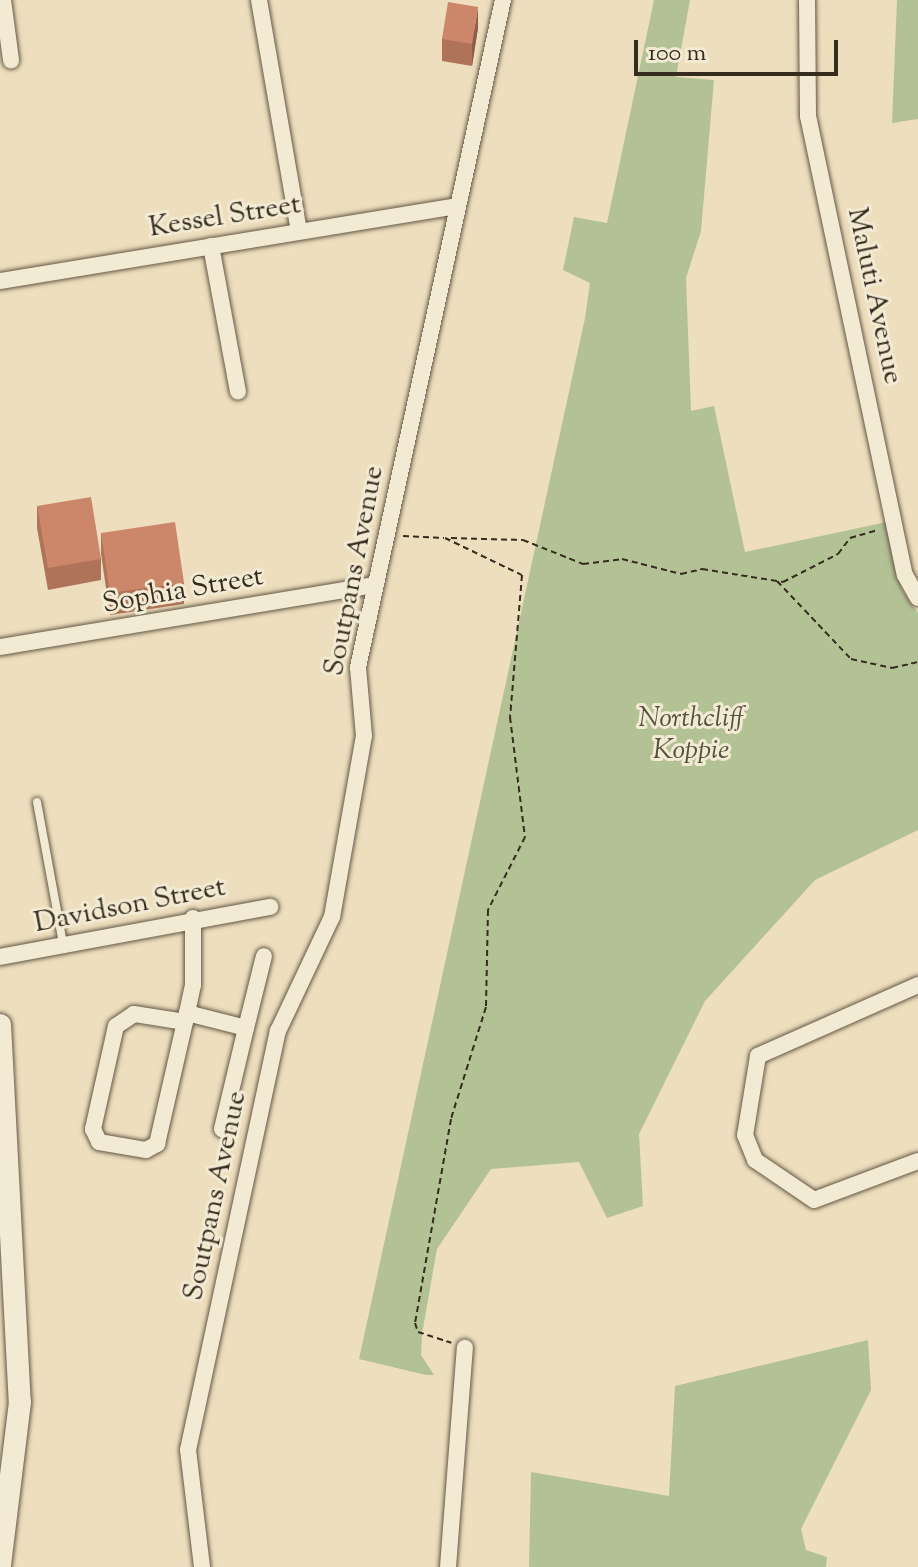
<!DOCTYPE html>
<html>
<head>
<meta charset="utf-8">
<style>
	body { margin:0 }
	#map { position:relative; width:918px; height:1567px; overflow:hidden; background:#eddebd; font-family:"Sorts Mill Goudy",serif }
	div>[style] { position:absolute }
	.green>* { inset:0; background:#b3c295 }
	.path>* { height:2px; margin-top:-1px; transform-origin:0; background:repeating-linear-gradient(90deg,#362c1e 0 6px,transparent 0 10px) }
	.roads { filter:drop-shadow(0 0 2px #645846) drop-shadow(0 0 2px #645846) }
	.lane>* { height:8px; margin:-4px; padding:0 4px; transform-origin:4px; border-radius:4px; background:#f3ead4 }
	.street>* { height:16px; margin:-8px; padding:0 8px; transform-origin:8px; border-radius:8px; background:#f3ead4 }
	.secondary>* { height:22px; margin:-11px; padding:0 11px; transform-origin:11px; border-radius:11px; background:#f3ead4 }
	.wall>* { inset:0; background:#af735a }
	.shaded-wall>* { inset:0; background:#8f5e4a }
	.building>* { inset:0; background:#cc8669 }
	span { translate:-50% -50%; white-space:nowrap; text-align:center; line-height:1.15; -webkit-text-stroke:6px #f3ead4; paint-order:stroke }
	.street-label { font-size:28px; color:#362c1e }
	.park-label { font-size:28px; color:#55523c; font-style:italic }
	.scale { position:absolute; left:634px; top:40px; width:204px; height:36px; box-sizing:border-box; border:4px solid #362c1e; border-top:0; padding-left:10px; font-size:24px; line-height:28px; white-space:nowrap; color:#362c1e; -webkit-text-stroke:6px #f3ead4; paint-order:stroke }
</style>
</head>
<body>
<div id="map">
	<div class="green">
		<div style="clip-path:polygon(654px 0,690px 0,676px 77px,714px 80px,701px 231px,686px 278px,691px 411px,714px 406px,745px 552px,887px 522px,902px 590px,918px 613px,918px 830px,815px 880px,705px 1001px,639px 1134px,643px 1206px,607px 1218px,579px 1162px,491px 1169px,437px 1249px,422px 1334px,421px 1355px,434px 1375px,426px 1375px,359px 1359px,585px 318px,590px 283px,563px 270px,574px 217px,607px 223px)"></div>
		<div style="clip-path:polygon(897px 0,918px 0,918px 119px,892px 123px)"></div>
		<div style="clip-path:polygon(868px 1340px,871px 1390px,801px 1529px,806px 1550px,827px 1557px,826px 1567px,529px 1567px,531px 1472px,669px 1496px,675px 1386px)"></div>
	</div>
	<div class="path">
		<div style="left:403px;top:536px;width:41px;rotate:2.8deg"></div>
		<div style="left:445px;top:538px;width:85px;rotate:25.7deg"></div>
		<div style="left:522px;top:575px;width:143px;rotate:94.8deg"></div>
		<div style="left:510px;top:717px;width:121px;rotate:82.9deg"></div>
		<div style="left:525px;top:837px;width:82px;rotate:116.9deg"></div>
		<div style="left:488px;top:910px;width:97px;rotate:91.2deg"></div>
		<div style="left:486px;top:1007px;width:117px;rotate:107.4deg"></div>
		<div style="left:451px;top:1119px;width:207px;rotate:100deg"></div>
		<div style="left:415px;top:1323px;width:9px;rotate:72deg"></div>
		<div style="left:418px;top:1332px;width:35px;rotate:18deg"></div>
		<div style="left:451px;top:538px;width:72px;rotate:1.6deg"></div>
		<div style="left:523px;top:540px;width:65px;rotate:21.8deg"></div>
		<div style="left:583px;top:564px;width:39px;rotate:-7deg"></div>
		<div style="left:622px;top:559px;width:61px;rotate:14.3deg"></div>
		<div style="left:681px;top:574px;width:22px;rotate:-13deg"></div>
		<div style="left:702px;top:569px;width:82px;rotate:9.1deg"></div>
		<div style="left:783px;top:582px;width:62px;rotate:-27deg"></div>
		<div style="left:838px;top:554px;width:20px;rotate:-53deg"></div>
		<div style="left:850px;top:538px;width:29px;rotate:-16deg"></div>
		<div style="left:777px;top:581px;width:108px;rotate:46.5deg"></div>
		<div style="left:851px;top:659px;width:42px;rotate:12.4deg"></div>
		<div style="left:892px;top:668px;width:27px;rotate:-13deg"></div>
	</div>
	<div class="roads">
		<div class="lane">
			<div style="left:37px;top:802px;width:144px;rotate:79.6deg"></div>
		</div>
		<div class="street">
			<div style="left:3px;top:0;width:61px;rotate:82.4deg"></div>
			<div style="left:259px;top:0;width:234px;rotate:80.2deg"></div>
			<div style="left:807px;top:0;width:116px;rotate:89.5deg"></div>
			<div style="left:808px;top:116px;width:469px;rotate:78.1deg"></div>
			<div style="left:905px;top:575px;width:26px;rotate:61deg"></div>
			<div style="left:211px;top:246px;width:148px;rotate:79.5deg"></div>
			<div style="left:0;top:281px;width:464px;rotate:-9.3deg"></div>
			<div style="left:0;top:647px;width:380px;rotate:-9.4deg"></div>
			<div style="left:0;top:957px;width:275px;rotate:-10.5deg"></div>
			<div style="left:918px;top:985px;width:175px;rotate:156.1deg"></div>
			<div style="left:758px;top:1056px;width:80px;rotate:99.3deg"></div>
			<div style="left:745px;top:1135px;width:27px;rotate:68deg"></div>
			<div style="left:755px;top:1160px;width:71px;rotate:34.1deg"></div>
			<div style="left:814px;top:1200px;width:111px;rotate:-20.6deg"></div>
			<div style="left:187px;top:1013px;width:61px;rotate:14.3deg"></div>
			<div style="left:246px;top:1028px;width:104px;rotate:103.4deg"></div>
			<div style="left:185px;top:1022px;width:52px;rotate:-171.1deg"></div>
			<div style="left:134px;top:1014px;width:22px;rotate:146deg"></div>
			<div style="left:116px;top:1026px;width:106px;rotate:102.6deg"></div>
			<div style="left:93px;top:1129px;width:14px;rotate:65deg"></div>
			<div style="left:99px;top:1142px;width:48px;rotate:9.7deg"></div>
			<div style="left:146px;top:1150px;width:13px;rotate:-29deg"></div>
			<div style="left:157px;top:1144px;width:134px;rotate:-77.1deg"></div>
			<div style="left:187px;top:1013px;width:29px;rotate:-78deg"></div>
			<div style="left:193px;top:985px;width:67px;rotate:-90deg"></div>
			<div style="left:246px;top:1028px;width:74px;rotate:-76deg"></div>
			<div style="left:202px;top:1567px;width:118px;rotate:-96.8deg"></div>
			<div style="left:188px;top:1450px;width:429px;rotate:-77.9deg"></div>
			<div style="left:278px;top:1031px;width:126px;rotate:-64.7deg"></div>
			<div style="left:332px;top:917px;width:184px;rotate:-80deg"></div>
			<div style="left:364px;top:736px;width:69px;rotate:-95deg"></div>
			<div style="left:358px;top:667px;width:683px;rotate:-77.74deg"></div>
			<div style="left:448px;top:1567px;width:220px;rotate:-85.6deg"></div>
		</div>
		<div class="secondary">
			<div style="left:0;top:1025px;width:378px;rotate:87deg"></div>
			<div style="left:20px;top:1402px;width:165px;rotate:97deg"></div>
		</div>
	</div>
	<div class="wall">
		<div style="clip-path:polygon(478px 28px,472px 66px,442px 61px,442px 39px)"></div>
		<div style="clip-path:polygon(37px 506px,101px 559px,101px 580px,48px 590px,37px 528px)"></div>
		<div style="clip-path:polygon(101px 533px,184px 583px,184px 604px,110px 615px,101px 554px)"></div>
	</div>
	<div class="shaded-wall">
		<div style="clip-path:polygon(478px 7px,478px 28px,472px 66px,472px 44px)"></div>
	</div>
	<div class="building">
		<div style="clip-path:polygon(448px 2px,478px 7px,472px 44px,442px 39px)"></div>
		<div style="clip-path:polygon(91px 497px,101px 559px,48px 568px,37px 506px)"></div>
		<div style="clip-path:polygon(175px 522px,184px 583px,110px 593px,101px 533px)"></div>
	</div>
	<div class="street-label">
		<span style="left:225px;top:217px;rotate:-9deg">Kessel Street</span>
		<span style="left:874px;top:296px;rotate:78deg">Maluti Avenue</span>
		<span style="left:355px;top:571px;rotate:-79deg">Soutpans Avenue</span>
		<span style="left:183px;top:591px;rotate:-10deg">Sophia Street</span>
		<span style="left:130px;top:906px;rotate:-11deg">Davidson Street</span>
		<span style="left:216px;top:1196px;rotate:-78deg">Soutpans Avenue</span>
	</div>
	<div class="park-label">
		<span style="left:691px;top:735px">Northcliff<br>Koppie</span>
	</div>
	<div class="scale">100 m</div>
</div>
</body>
</html>
